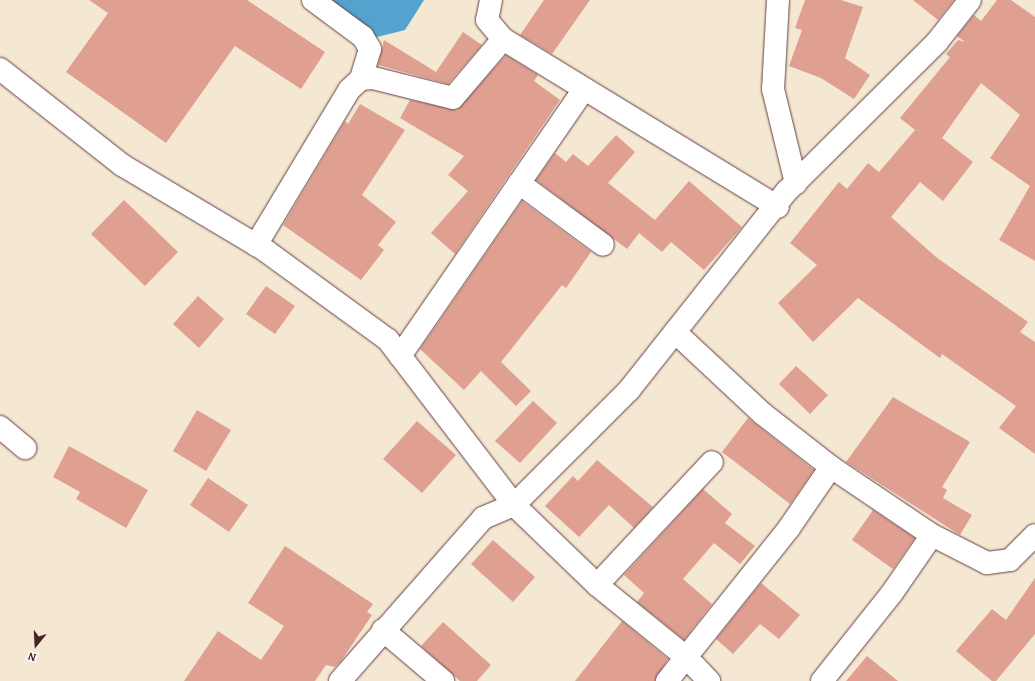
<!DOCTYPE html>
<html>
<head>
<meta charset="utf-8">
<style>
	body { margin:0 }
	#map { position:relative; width:1035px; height:681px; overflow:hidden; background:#f5e8d2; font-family:Alegreya,serif }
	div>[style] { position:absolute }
	.water>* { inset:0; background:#54a3ce }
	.building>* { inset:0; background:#dfa091 }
	.roads { filter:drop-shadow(0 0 1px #643d44) drop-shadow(0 0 1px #643d44) }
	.minor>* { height:22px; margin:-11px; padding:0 11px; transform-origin:11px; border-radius:11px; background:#fff }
	.tertiary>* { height:22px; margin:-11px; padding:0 11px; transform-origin:11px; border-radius:11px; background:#fff }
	span { translate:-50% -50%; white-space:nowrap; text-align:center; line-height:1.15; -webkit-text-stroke:3px #fdfcf7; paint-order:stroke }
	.north { position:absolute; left:16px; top:625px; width:40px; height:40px; -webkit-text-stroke:3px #fdfcf7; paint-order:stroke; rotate:198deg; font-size:11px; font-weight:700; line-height:16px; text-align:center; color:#4a1f2b }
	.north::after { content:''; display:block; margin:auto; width:14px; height:18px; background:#4a1f2b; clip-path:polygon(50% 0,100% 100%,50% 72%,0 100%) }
</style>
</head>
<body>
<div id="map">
	<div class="water">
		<div style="clip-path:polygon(322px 0,424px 0,405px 30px,377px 37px)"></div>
	</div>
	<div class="building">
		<div style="clip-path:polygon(89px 0,247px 0,325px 52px,301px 89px,235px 46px,166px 143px,66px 72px,108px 13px)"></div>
		<div style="clip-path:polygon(544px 0,590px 0,552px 54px,520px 35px)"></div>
		<div style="clip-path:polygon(805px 0,841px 0,863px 7px,845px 58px,870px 75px,854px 99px,821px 78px,789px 66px,802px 30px,795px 28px)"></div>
		<div style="clip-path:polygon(913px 0,954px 0,938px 20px)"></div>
		<div style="clip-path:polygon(997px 0,1011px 0,1035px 17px,1035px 261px,999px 240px,1030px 186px,990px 158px,1020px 115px,981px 83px,942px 138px,973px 162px,943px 201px,920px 182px,891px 217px,936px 257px,1028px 322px,1020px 332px,1035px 342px,1035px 454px,999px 428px,1016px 406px,942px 354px,940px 358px,858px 298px,813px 342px,778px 303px,817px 265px,790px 243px,839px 182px,847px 189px,868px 163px,879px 172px,915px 130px,900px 118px,950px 57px,946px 54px,958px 40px,965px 42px,957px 36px,974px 15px,981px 21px)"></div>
		<div style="clip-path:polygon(463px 32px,482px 45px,448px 84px,378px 65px,384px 40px,436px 72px)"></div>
		<div style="clip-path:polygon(506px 55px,538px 75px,534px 81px,560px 100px,455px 254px,431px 233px,468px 191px,448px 175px,464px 156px,400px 118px,410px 100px,457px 110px)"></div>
		<div style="clip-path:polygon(360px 104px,405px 130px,362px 195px,396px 222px,378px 245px,384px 250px,361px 280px,283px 225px,345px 121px,348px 124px)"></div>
		<div style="clip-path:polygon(616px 135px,635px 152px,608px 183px,655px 220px,689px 181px,742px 227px,704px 270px,671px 242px,662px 252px,639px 233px,627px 249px,536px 180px,555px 153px,566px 162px,573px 154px,588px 166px)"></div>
		<div style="clip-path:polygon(124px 200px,178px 252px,145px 286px,91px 234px)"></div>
		<div style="clip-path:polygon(522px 201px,591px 252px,566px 288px,562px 285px,501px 362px,531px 391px,516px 406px,481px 371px,464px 390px,420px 349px)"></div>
		<div style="clip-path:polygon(266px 286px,295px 306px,275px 334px,246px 314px)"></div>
		<div style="clip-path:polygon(198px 296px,224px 319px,199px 348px,173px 324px)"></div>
		<div style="clip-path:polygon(796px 366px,828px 395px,810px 414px,779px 384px)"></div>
		<div style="clip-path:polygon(893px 397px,970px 442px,942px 487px,947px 490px,943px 498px,972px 515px,960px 535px,846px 462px)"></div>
		<div style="clip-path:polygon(533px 401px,557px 423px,520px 463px,495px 441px)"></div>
		<div style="clip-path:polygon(197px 410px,231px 430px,206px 471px,173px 451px)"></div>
		<div style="clip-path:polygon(748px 418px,814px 470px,790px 504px,722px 452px)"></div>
		<div style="clip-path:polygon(417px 421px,456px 455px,422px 493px,383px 459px)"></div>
		<div style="clip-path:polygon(69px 446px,148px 490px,126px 528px,76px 499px,80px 492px,53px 477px)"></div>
		<div style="clip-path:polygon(597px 460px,653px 507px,634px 528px,609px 505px,579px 537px,545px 506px,573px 476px,578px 481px)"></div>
		<div style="clip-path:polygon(208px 478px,248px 505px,229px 532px,190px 505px)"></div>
		<div style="clip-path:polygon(703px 489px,732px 514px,725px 523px,755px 546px,740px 564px,714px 543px,683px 579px,712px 604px,684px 640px,637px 602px,644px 593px,624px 575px)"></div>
		<div style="clip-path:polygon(873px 510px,915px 538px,893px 569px,852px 540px)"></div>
		<div style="clip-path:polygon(493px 540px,535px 577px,513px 602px,471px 564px)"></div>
		<div style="clip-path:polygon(285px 546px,373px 604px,367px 612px,372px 615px,341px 661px,335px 667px,326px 665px,315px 681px,184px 681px,218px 631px,261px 660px,284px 626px,248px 603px)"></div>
		<div style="clip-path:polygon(1035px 578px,1035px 634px,996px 681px,992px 681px,956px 651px,992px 609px,1006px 620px)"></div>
		<div style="clip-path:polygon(761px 583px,800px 615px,779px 639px,760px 624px,733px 654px,716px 639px)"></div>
		<div style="clip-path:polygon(622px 621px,668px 659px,655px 681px,575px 681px)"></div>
		<div style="clip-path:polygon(443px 622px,491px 665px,477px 681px,460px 681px,421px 646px)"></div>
		<div style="clip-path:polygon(867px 656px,898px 681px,846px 681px)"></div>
	</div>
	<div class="roads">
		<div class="minor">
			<div style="left:313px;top:0;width:62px;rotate:36.5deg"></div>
			<div style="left:363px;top:37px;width:14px;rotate:60deg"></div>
			<div style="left:370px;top:49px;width:31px;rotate:107deg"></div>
			<div style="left:491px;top:0;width:20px;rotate:101deg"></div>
			<div style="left:487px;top:20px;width:25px;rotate:50deg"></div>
			<div style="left:503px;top:39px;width:322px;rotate:31.4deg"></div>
			<div style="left:778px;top:0;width:89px;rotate:93.2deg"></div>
			<div style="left:773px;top:89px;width:97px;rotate:76.3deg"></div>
			<div style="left:0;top:69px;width:155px;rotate:38.2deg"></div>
			<div style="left:122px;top:165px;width:168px;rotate:30.8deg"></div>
			<div style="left:266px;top:251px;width:151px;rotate:36.1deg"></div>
			<div style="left:388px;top:340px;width:208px;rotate:52.6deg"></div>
			<div style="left:514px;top:505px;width:115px;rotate:43.9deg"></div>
			<div style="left:597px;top:585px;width:116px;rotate:39deg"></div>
			<div style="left:687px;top:658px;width:32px;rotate:46deg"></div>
			<div style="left:519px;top:183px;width:104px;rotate:36.4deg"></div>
			<div style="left:256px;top:245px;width:181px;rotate:-59deg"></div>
			<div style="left:349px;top:90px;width:16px;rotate:-43deg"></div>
			<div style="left:361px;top:79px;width:12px;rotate:-5deg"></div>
			<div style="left:373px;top:78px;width:82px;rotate:14deg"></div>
			<div style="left:453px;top:98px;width:77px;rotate:-49.7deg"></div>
			<div style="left:675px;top:332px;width:120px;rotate:43deg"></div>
			<div style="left:763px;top:414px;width:86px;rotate:37.9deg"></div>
			<div style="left:831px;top:467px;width:122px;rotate:34deg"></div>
			<div style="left:932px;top:535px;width:62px;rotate:27deg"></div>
			<div style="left:987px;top:563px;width:23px;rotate:-7deg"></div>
			<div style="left:1010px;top:560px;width:35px;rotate:-45deg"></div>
			<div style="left:400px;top:356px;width:324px;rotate:-55.4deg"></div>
			<div style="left:0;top:427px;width:33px;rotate:40deg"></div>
			<div style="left:597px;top:585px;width:168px;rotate:-46.9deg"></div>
			<div style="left:383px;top:630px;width:79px;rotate:40.4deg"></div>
			<div style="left:667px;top:681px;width:196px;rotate:-51.4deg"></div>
			<div style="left:789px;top:528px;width:74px;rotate:-55.5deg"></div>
			<div style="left:822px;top:681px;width:112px;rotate:-51.5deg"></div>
			<div style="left:892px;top:593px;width:70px;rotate:-55.4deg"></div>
		</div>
		<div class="tertiary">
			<div style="left:340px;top:681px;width:217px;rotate:-48.7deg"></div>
			<div style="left:483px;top:518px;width:34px;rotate:-23deg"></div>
			<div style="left:514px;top:505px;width:163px;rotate:-45deg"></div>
			<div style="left:629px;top:390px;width:254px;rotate:-51.6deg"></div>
			<div style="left:787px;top:191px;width:211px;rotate:-44.8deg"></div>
			<div style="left:937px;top:42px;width:53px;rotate:-51.8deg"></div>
		</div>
	</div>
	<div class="north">N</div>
</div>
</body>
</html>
